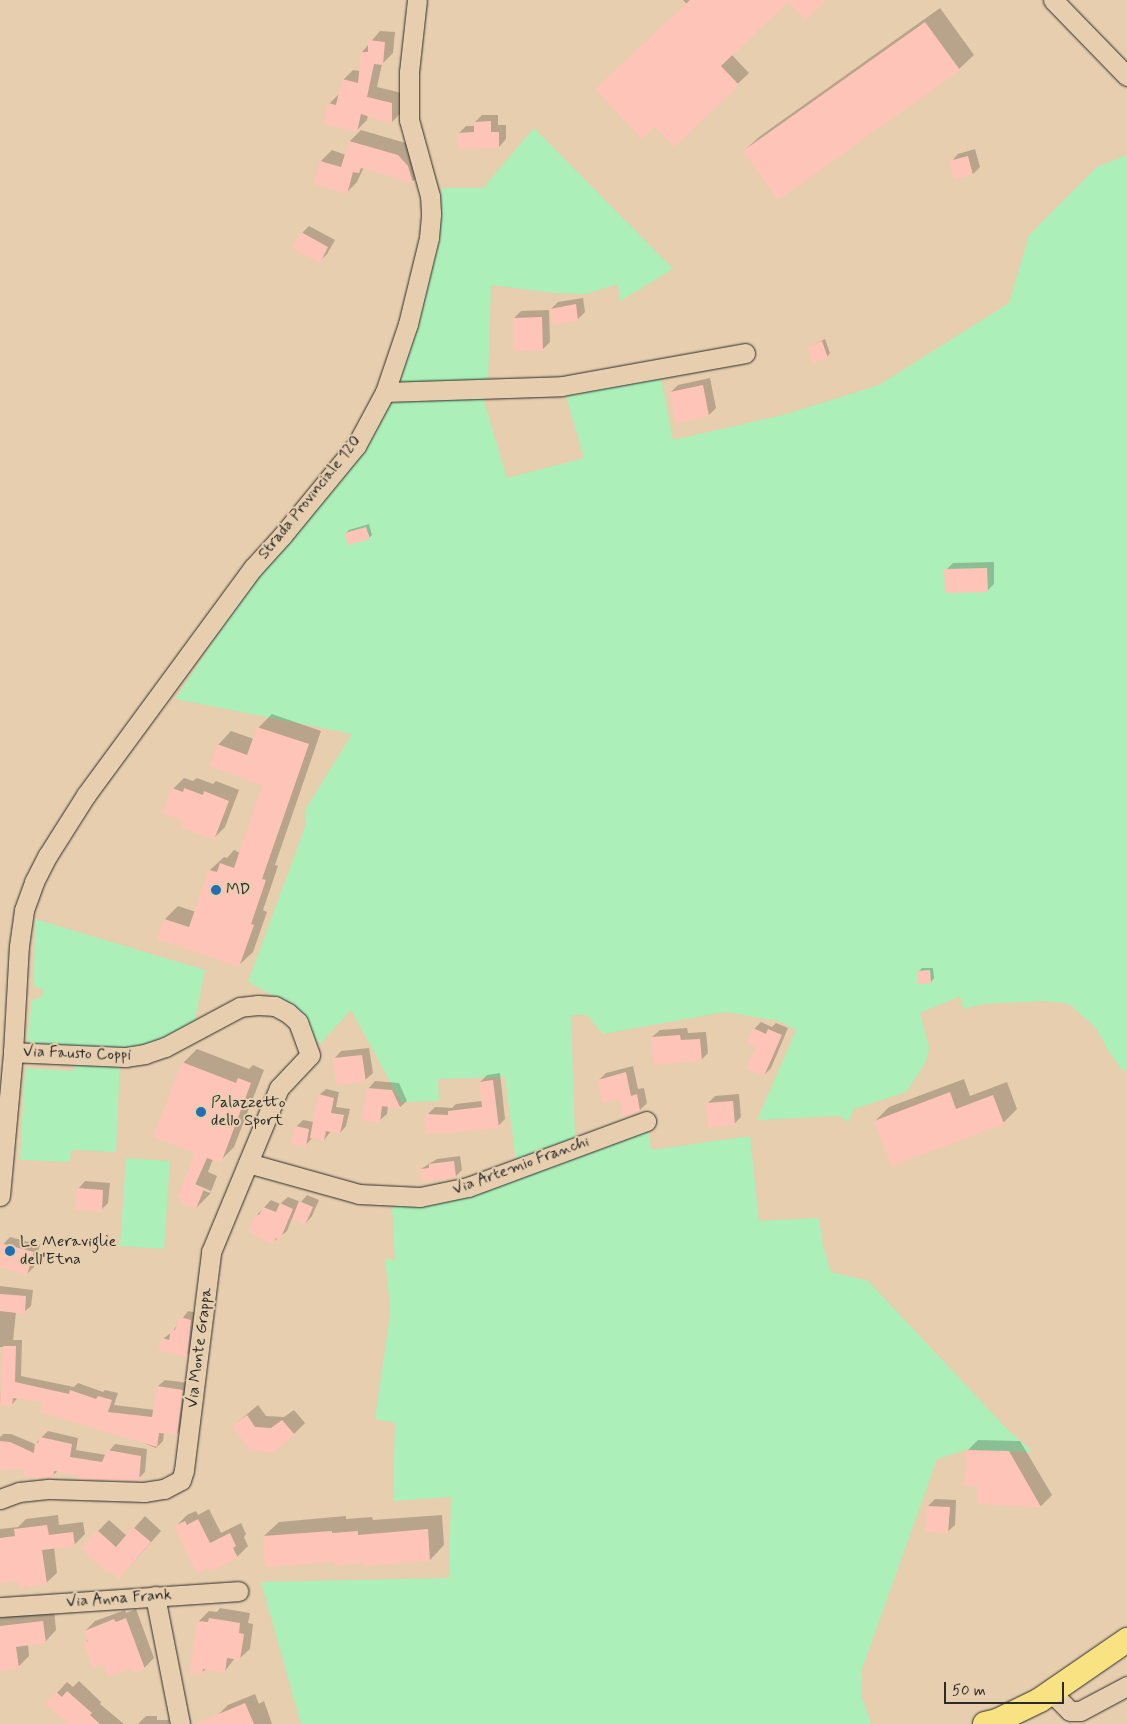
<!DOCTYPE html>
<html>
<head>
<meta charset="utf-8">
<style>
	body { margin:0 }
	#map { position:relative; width:1127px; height:1724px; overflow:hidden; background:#e6ceae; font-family:Mynerve,sans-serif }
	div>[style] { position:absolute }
	.green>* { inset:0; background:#adefb9 }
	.shadow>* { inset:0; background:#0003 }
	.building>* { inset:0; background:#ffc4b8 }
	.roads { filter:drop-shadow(0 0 1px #2b2b2b) drop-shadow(0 0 1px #2b2b2b) }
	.minor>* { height:19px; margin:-9.5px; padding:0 9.5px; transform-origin:9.5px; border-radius:9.5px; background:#e6ceae }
	.major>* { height:24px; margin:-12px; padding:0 12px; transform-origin:12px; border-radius:12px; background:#f8e281 }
	.dots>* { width:14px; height:14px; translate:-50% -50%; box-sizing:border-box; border:2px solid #e6ceae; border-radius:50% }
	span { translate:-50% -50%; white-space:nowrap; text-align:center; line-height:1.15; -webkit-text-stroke:4px #e6ceae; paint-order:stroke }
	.street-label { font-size:16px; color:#2b2b2b }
	.poi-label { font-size:16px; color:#2b2b2b }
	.left { translate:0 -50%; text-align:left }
	.scale { position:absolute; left:944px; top:1682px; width:120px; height:22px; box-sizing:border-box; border:2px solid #2b2b2b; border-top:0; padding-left:6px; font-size:15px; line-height:18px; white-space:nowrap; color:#2b2b2b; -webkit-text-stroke:4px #e6ceae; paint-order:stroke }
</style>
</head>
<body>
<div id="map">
	<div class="green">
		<div style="clip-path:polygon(534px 128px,673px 269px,620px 301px,618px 284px,586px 294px,554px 293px,491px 285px,488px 381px,397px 386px,418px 325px,430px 273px,441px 216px,441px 188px,483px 188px)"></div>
		<div style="clip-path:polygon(1127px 155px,1127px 1069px,1123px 1071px,1109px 1052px,1096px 1028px,1069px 1004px,1045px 1001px,983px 1004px,964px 1009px,960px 996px,920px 1013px,929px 1047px,926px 1062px,906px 1092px,854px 1109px,848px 1122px,840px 1116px,757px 1120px,796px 1030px,779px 1021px,725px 1012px,603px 1034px,587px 1015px,571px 1015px,575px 1138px,516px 1161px,505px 1077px,438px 1079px,439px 1101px,401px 1102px,351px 1010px,320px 1044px,287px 1003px,248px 982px,306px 824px,305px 810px,352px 734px,175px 699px,261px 569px,345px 477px,373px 438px,392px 398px,482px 394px,507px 478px,584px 458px,565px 393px,661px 377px,673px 440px,783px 415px,879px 385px,1009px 303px,1029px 235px,1097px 167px)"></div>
		<div style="clip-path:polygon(35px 919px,205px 970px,195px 1020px,191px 1025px,137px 1051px,31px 1047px,27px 1040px,32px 1000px,42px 997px,43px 990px,34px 986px)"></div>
		<div style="clip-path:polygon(75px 1061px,120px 1063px,116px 1152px,71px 1150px,70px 1162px,20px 1160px,25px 1068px,74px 1071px)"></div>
		<div style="clip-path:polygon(648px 1128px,651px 1150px,750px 1136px,759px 1221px,819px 1218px,823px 1245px,831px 1272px,868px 1281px,1008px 1430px,1033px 1452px,966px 1450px,937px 1459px,862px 1669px,861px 1695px,871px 1724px,301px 1724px,261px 1582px,449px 1578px,451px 1497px,393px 1501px,395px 1423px,375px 1419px,389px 1322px,390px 1306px,385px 1258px,395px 1260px,392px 1205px,441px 1201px,519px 1178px)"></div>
		<div style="clip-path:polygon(126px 1158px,170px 1161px,164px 1249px,120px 1246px)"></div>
	</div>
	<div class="shadow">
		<div style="clip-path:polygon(683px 0,825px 0,788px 0,731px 54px,749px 73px,674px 145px,687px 4px)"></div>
		<div style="clip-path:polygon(940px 8px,974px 55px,959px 69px,744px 151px,759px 137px)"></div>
		<div style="clip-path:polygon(380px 31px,395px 32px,393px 53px,382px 64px,377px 87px,402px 93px,402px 112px,392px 122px,368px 115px,367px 120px,357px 130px,329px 104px,340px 93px,343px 80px,353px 70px,360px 71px,362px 52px)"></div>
		<div style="clip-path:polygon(482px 115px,498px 115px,498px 125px,506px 125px,506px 139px,499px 147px,459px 133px,466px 126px,475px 126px,475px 122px)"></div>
		<div style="clip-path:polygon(361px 130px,409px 144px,424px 171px,413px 181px,364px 167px,357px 182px,346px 193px,321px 161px,332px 150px,346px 155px,350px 141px)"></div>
		<div style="clip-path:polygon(975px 149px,980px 167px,973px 174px,955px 179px,951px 162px,958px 154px)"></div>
		<div style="clip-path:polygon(309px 226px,335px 240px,327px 254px,320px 261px,302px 233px)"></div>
		<div style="clip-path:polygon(583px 298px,585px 312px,578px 319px,551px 309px,558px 302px)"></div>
		<div style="clip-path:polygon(549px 310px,550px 342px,543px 349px,514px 318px,521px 311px)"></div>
		<div style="clip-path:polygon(825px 339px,830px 353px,827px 357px,809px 347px)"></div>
		<div style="clip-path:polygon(710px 378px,716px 408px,709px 415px,677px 421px,671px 392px,678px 385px)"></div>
		<div style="clip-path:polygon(369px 524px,372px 535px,369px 538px,346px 533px,349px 530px)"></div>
		<div style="clip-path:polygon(994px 562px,994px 584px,987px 591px,946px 570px,953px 563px)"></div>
		<div style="clip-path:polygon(272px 714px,321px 731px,275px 865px,278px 866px,263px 910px,267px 912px,253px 952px,239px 965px,165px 919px,178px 906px,196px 912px,210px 870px,224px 857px,227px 858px,234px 850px,240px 853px,264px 784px,218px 745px,231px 731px,254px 739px,258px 728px)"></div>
		<div style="clip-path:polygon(184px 778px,193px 781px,197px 778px,213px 784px,216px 781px,239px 790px,225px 827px,214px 838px,173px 789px)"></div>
		<div style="clip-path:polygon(922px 968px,933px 968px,934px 978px,931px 982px,919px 971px)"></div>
		<div style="clip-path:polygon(761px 1022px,772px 1027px,776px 1023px,788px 1028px,771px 1068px,764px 1075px,754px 1029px)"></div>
		<div style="clip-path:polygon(687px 1028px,688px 1033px,706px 1032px,708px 1053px,701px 1060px,652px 1037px,660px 1030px)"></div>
		<div style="clip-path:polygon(369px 1048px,373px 1073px,365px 1080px,334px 1059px,341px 1051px)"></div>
		<div style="clip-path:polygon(evenodd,197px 1049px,249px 1069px,253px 1065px,264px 1070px,234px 1147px,220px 1161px,213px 1159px,208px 1172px,217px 1176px,210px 1194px,196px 1208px,183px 1202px,197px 1152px,183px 1063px,197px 1049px,195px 1184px,211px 1191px,210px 1193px,195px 1187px,195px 1184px)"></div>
		<div style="clip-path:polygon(633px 1066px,638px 1089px,644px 1088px,647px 1103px,640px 1110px,599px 1080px,606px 1073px)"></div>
		<div style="clip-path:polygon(500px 1073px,505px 1119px,498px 1126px,427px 1115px,435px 1107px,452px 1108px,456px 1104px,482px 1101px,480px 1082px,487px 1075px)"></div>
		<div style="clip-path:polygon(964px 1079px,970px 1096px,1007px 1082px,1017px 1109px,1003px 1123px,875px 1121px,889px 1107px)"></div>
		<div style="clip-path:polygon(375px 1081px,399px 1083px,407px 1101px,400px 1107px,388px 1105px,387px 1114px,379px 1121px,368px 1089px)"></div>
		<div style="clip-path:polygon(326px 1089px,339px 1092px,336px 1107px,350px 1109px,346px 1126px,340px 1133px,331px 1131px,324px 1140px,313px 1137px,305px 1146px,296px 1127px,303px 1120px,314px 1122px,319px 1095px)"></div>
		<div style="clip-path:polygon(739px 1094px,741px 1117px,734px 1124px,707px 1104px,715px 1096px)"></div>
		<div style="clip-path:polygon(460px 1156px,462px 1170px,456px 1176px,421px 1169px,437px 1159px)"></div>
		<div style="clip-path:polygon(85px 1181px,110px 1183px,108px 1203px,101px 1210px,78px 1189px)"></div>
		<div style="clip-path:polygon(307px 1195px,319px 1200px,312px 1216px,305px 1224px,292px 1218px,287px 1231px,273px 1242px,257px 1215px,271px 1200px,280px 1204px,288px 1197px,301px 1202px)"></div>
		<div style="clip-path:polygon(10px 1237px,40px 1245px,34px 1267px,27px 1274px,0 1266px,0 1248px)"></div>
		<div style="clip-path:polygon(0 1286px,33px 1290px,31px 1306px,24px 1312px,16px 1312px,13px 1340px,22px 1340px,21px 1376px,74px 1387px,78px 1383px,103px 1392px,105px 1390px,118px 1393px,114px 1405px,155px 1410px,158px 1386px,165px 1380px,189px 1383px,183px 1427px,177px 1434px,164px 1432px,163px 1441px,156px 1448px,43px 1401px,18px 1397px,11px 1406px,0 1404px,4px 1347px,0 1347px)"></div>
		<div style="clip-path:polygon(188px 1311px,198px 1313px,193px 1349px,186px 1356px,163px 1339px,172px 1332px)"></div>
		<div style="clip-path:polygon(258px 1405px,266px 1416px,284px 1417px,294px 1410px,305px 1423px,294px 1434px,233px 1426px)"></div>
		<div style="clip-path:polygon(48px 1431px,78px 1438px,76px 1450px,106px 1455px,115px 1444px,147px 1449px,145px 1472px,138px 1479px,59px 1470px,52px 1476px,26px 1468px,0 1469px,0 1437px,3px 1434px,11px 1434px,35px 1444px)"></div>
		<div style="clip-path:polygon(978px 1440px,1020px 1441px,1052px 1495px,1041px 1506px,978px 1503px,979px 1485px,967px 1451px)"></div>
		<div style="clip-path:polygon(935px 1499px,956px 1500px,955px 1525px,947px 1532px,928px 1506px)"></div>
		<div style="clip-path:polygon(209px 1509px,221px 1533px,241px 1523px,246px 1534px,244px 1537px,248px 1546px,237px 1557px,176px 1526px,187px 1515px,196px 1511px,198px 1515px)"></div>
		<div style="clip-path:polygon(58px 1515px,59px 1525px,83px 1522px,85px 1534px,74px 1545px,54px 1547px,57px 1573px,46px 1583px,19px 1580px,0 1582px,0 1529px,18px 1527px,26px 1519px)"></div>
		<div style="clip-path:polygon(442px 1515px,444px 1545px,430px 1560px,336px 1561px,264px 1536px,279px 1522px,346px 1516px,346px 1519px,372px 1517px,373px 1520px)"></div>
		<div style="clip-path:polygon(145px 1516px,161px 1531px,130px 1566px,98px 1531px,109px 1520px,127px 1536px)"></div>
		<div style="clip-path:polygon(220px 1608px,250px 1613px,248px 1623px,253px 1624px,250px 1649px,239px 1659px,235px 1658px,225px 1671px,206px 1669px,201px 1673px,191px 1672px,199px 1621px,209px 1611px,217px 1612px)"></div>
		<div style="clip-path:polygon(136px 1609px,154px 1658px,144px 1668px,104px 1662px,85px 1643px,88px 1640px,85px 1631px,95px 1621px,125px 1610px,126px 1613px)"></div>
		<div style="clip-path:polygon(54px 1610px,56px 1630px,45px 1642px,28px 1644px,29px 1656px,18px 1667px,0 1670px,0 1618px)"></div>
		<div style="clip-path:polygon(79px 1681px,101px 1702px,100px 1704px,124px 1724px,69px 1724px,57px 1693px,67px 1682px,73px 1687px)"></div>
		<div style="clip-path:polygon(255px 1694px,259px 1704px,264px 1701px,272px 1724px,209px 1724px,228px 1705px)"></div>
		<div style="clip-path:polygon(146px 1716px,157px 1716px,157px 1720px,169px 1720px,169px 1724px,138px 1724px)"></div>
	</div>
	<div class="building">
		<div style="clip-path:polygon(690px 0,826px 0,805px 20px,788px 2px,721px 66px,739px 85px,674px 147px,655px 127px,642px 139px,595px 89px)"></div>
		<div style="clip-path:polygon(925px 22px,960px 70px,778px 200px,743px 151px)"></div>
		<div style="clip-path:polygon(368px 40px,385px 42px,383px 65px,374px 64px,367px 97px,392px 103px,392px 124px,361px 114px,357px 132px,323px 124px,328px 103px,336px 105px,342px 79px,358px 83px,361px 52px,368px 52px)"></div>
		<div style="clip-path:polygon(491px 121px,491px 132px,499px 132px,499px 148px,458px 149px,457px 133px,474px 132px,474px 122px)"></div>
		<div style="clip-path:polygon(349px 141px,398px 155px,408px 166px,413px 183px,361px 168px,359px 173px,353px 172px,347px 194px,313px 184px,320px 161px,341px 167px)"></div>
		<div style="clip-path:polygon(968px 156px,973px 175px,954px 180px,949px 161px)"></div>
		<div style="clip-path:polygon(301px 232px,328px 247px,320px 263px,292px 248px)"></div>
		<div style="clip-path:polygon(576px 304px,578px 321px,553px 325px,550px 309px)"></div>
		<div style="clip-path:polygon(542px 317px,543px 351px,514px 351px,513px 318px)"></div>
		<div style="clip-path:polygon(822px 341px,828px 358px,813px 363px,807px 347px)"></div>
		<div style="clip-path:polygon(703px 385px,709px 416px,676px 423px,670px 392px)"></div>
		<div style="clip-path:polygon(366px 527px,370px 539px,348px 545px,345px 533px)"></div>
		<div style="clip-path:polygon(987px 568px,988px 592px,945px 593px,944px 569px)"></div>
		<div style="clip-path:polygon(257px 727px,309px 744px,262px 879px,266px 880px,251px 924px,254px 925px,239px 967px,157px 939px,164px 919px,189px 927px,209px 870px,217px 872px,220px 863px,234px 868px,262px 785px,209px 766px,217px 744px,247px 755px)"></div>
		<div style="clip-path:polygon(172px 788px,183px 792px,184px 788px,203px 795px,204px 791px,229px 801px,214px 840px,181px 827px,184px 821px,162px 813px)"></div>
		<div style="clip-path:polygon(930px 970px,931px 983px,918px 984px,918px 971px)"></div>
		<div style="clip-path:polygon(753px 1028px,766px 1034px,768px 1029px,782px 1035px,764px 1076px,746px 1069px,756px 1047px,746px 1043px)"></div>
		<div style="clip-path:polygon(680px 1035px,681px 1040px,700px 1039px,702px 1061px,653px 1065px,651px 1037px)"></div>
		<div style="clip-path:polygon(362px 1055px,366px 1082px,336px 1085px,333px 1058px)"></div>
		<div style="clip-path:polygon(182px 1062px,236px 1083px,238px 1078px,251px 1083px,221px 1163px,207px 1158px,195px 1185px,204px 1189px,196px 1209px,181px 1203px,182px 1200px,177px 1198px,195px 1153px,153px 1137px)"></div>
		<div style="clip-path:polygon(626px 1072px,631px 1096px,637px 1094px,640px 1111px,623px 1117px,620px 1099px,602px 1103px,598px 1080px)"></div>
		<div style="clip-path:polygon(493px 1080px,499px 1128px,450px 1133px,426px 1133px,426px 1114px,448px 1115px,448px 1111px,482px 1107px,479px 1082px)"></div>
		<div style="clip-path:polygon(367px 1088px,392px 1090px,401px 1109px,382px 1106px,380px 1123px,362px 1120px)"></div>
		<div style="clip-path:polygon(950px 1092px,956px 1109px,993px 1095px,1004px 1124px,891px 1166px,874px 1121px)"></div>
		<div style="clip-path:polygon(318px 1094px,334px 1098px,331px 1113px,344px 1115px,340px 1134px,326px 1131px,324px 1141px,310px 1138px)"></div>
		<div style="clip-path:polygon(733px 1101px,735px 1125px,708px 1128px,706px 1103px)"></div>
		<div style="clip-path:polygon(295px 1126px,309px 1129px,306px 1147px,291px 1144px)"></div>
		<div style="clip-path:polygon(454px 1161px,456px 1177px,422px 1182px,420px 1169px,429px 1168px,429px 1164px)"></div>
		<div style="clip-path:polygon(77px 1188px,103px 1190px,102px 1212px,75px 1210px)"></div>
		<div style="clip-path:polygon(299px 1201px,313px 1207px,305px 1225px,292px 1219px)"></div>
		<div style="clip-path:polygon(280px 1203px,293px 1209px,280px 1240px,276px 1238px,273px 1244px,248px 1232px,256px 1214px,259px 1215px,263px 1207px,276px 1212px)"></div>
		<div style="clip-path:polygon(0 1243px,34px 1252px,27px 1275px,0 1267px)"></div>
		<div style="clip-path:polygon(0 1294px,26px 1296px,25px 1314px,0 1311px)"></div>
		<div style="clip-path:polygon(180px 1317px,191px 1320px,187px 1357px,158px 1350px,162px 1338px,169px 1340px,171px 1329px,175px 1330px)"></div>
		<div style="clip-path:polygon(3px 1346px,16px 1346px,15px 1382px,69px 1394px,70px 1390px,96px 1399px,98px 1396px,112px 1400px,108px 1412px,152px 1417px,157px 1386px,183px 1390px,177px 1435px,159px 1433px,157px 1447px,40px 1412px,42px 1402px,13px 1398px,12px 1407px,0 1405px)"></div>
		<div style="clip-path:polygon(247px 1415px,255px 1427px,271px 1428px,282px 1420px,295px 1435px,272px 1453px,250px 1450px,232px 1426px)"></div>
		<div style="clip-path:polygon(40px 1437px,72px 1444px,70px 1457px,102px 1462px,107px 1450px,141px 1456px,139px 1481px,78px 1479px,79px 1475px,54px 1471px,53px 1478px,44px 1476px,39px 1479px,24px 1476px,24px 1469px,0 1470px,0 1441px,10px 1442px,34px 1453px,35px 1442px,38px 1443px)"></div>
		<div style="clip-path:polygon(966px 1450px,1009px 1451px,1041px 1507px,977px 1504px,977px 1486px,964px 1486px)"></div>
		<div style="clip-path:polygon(927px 1506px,950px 1507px,948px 1533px,925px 1532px)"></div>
		<div style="clip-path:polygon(198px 1519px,210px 1543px,230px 1533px,236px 1546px,233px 1548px,238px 1558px,210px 1571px,208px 1568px,197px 1574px,174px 1526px,185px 1521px,187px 1525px)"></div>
		<div style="clip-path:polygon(47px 1525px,49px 1535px,73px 1532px,75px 1546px,42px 1550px,47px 1584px,19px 1588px,18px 1581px,0 1583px,0 1538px,15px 1536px,14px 1529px)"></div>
		<div style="clip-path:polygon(133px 1527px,151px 1542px,119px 1579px,110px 1571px,108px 1573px,81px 1549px,97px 1530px,116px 1547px)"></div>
		<div style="clip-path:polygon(428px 1529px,430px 1561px,363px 1566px,363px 1563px,335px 1566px,334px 1562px,265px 1567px,263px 1536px,332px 1531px,332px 1533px,358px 1531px,358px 1535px)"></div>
		<div style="clip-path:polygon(126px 1618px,145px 1669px,133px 1673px,131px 1669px,108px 1677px,103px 1664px,93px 1668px,83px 1643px,88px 1641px,84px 1631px,114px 1619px,116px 1622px)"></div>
		<div style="clip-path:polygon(209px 1618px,240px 1623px,239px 1633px,244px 1634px,240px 1660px,227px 1658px,225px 1673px,203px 1669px,202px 1675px,190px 1673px,197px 1621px,208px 1622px)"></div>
		<div style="clip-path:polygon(43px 1621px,46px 1643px,16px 1647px,19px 1668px,0 1671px,0 1626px)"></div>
		<div style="clip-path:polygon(67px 1691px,92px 1713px,90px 1715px,100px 1724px,68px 1724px,45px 1704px,56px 1692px,62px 1697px)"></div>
		<div style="clip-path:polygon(245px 1703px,254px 1724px,195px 1724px)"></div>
	</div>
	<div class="roads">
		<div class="minor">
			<div style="left:1053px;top:0;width:106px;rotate:45.8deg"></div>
			<div style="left:385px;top:392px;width:177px;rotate:-1.9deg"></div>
			<div style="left:562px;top:386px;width:186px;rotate:-10.2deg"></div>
			<div style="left:248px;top:1163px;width:115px;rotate:15.6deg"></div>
			<div style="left:359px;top:1194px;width:61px;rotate:2.8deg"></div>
			<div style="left:420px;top:1197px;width:49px;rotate:-11.8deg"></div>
			<div style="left:468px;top:1187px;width:190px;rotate:-20.3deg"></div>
			<div style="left:0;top:1196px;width:145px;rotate:-84.8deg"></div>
			<div style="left:13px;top:1052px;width:106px;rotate:-86.8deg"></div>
			<div style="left:19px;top:946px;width:36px;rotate:-82deg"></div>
			<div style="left:24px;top:910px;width:30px;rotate:-70deg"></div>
			<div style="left:34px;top:882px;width:30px;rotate:-63deg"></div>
			<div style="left:48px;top:855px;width:71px;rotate:-57.7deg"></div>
			<div style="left:86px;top:795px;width:282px;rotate:-53.7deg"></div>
			<div style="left:253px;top:568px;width:43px;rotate:-47.8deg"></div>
			<div style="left:282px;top:536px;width:117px;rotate:-50.6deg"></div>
			<div style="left:356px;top:446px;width:61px;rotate:-61.8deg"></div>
			<div style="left:385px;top:392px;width:72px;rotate:-71.3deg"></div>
			<div style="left:408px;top:324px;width:89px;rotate:-76.3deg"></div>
			<div style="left:429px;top:238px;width:25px;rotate:-85deg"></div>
			<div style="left:431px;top:213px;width:17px;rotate:-93deg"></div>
			<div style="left:430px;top:196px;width:79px;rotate:-105.4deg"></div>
			<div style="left:409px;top:120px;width:48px;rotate:-90deg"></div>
			<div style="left:409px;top:72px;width:72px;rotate:-83.7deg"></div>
			<div style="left:0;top:1499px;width:20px;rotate:-20deg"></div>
			<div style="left:19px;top:1492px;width:31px;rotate:-6deg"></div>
			<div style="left:50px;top:1489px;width:94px;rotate:1.8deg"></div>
			<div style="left:144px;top:1492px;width:20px;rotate:-9deg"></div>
			<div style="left:164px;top:1489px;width:19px;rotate:-28deg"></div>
			<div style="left:181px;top:1480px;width:10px;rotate:-73deg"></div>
			<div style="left:184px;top:1470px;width:220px;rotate:-82.9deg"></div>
			<div style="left:211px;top:1252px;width:178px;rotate:-67.5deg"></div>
			<div style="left:279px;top:1088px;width:45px;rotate:-46.8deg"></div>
			<div style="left:310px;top:1055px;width:35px;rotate:-110deg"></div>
			<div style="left:298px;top:1022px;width:13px;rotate:-138deg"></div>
			<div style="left:288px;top:1013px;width:15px;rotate:-152deg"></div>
			<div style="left:275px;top:1006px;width:17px;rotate:-177deg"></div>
			<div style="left:258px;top:1005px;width:18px;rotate:174deg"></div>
			<div style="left:240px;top:1007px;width:85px;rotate:151.9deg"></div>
			<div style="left:165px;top:1047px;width:21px;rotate:161deg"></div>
			<div style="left:145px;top:1054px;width:19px;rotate:171deg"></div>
			<div style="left:126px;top:1057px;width:113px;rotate:-177.5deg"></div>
			<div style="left:155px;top:1596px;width:130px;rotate:78.9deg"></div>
			<div style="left:0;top:1607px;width:239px;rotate:-3.8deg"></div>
			<div style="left:1052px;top:1693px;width:25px;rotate:45deg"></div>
			<div style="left:1070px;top:1711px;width:10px"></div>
			<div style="left:1080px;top:1711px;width:53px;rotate:-28deg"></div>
		</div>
		<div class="major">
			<div style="left:985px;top:1724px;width:12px;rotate:-14deg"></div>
			<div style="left:997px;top:1721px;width:48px;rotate:-26deg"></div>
			<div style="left:1040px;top:1700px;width:106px;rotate:-34.6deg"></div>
		</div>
	</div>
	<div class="dots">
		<div style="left:216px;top:890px;background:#1f6fb2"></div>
		<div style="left:201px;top:1112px;background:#1f6fb2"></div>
		<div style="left:10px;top:1251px;background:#1f6fb2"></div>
	</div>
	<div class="street-label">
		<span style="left:310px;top:498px;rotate:-51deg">Strada Provinciale 120</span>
		<span style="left:77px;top:1054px;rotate:2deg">Via Fausto Coppi</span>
		<span style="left:521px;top:1166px;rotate:-20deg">Via Artemio Franchi</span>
		<span style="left:200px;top:1348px;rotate:-83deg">Via Monte Grappa</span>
		<span style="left:119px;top:1599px;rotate:-4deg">Via Anna Frank</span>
	</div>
	<div class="poi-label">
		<span class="left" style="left:226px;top:890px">MD</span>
		<span class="left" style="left:211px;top:1112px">Palazzetto<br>dello Sport</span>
		<span class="left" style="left:20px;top:1251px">Le Meraviglie<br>dell'Etna</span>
	</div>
	<div class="scale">50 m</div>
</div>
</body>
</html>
